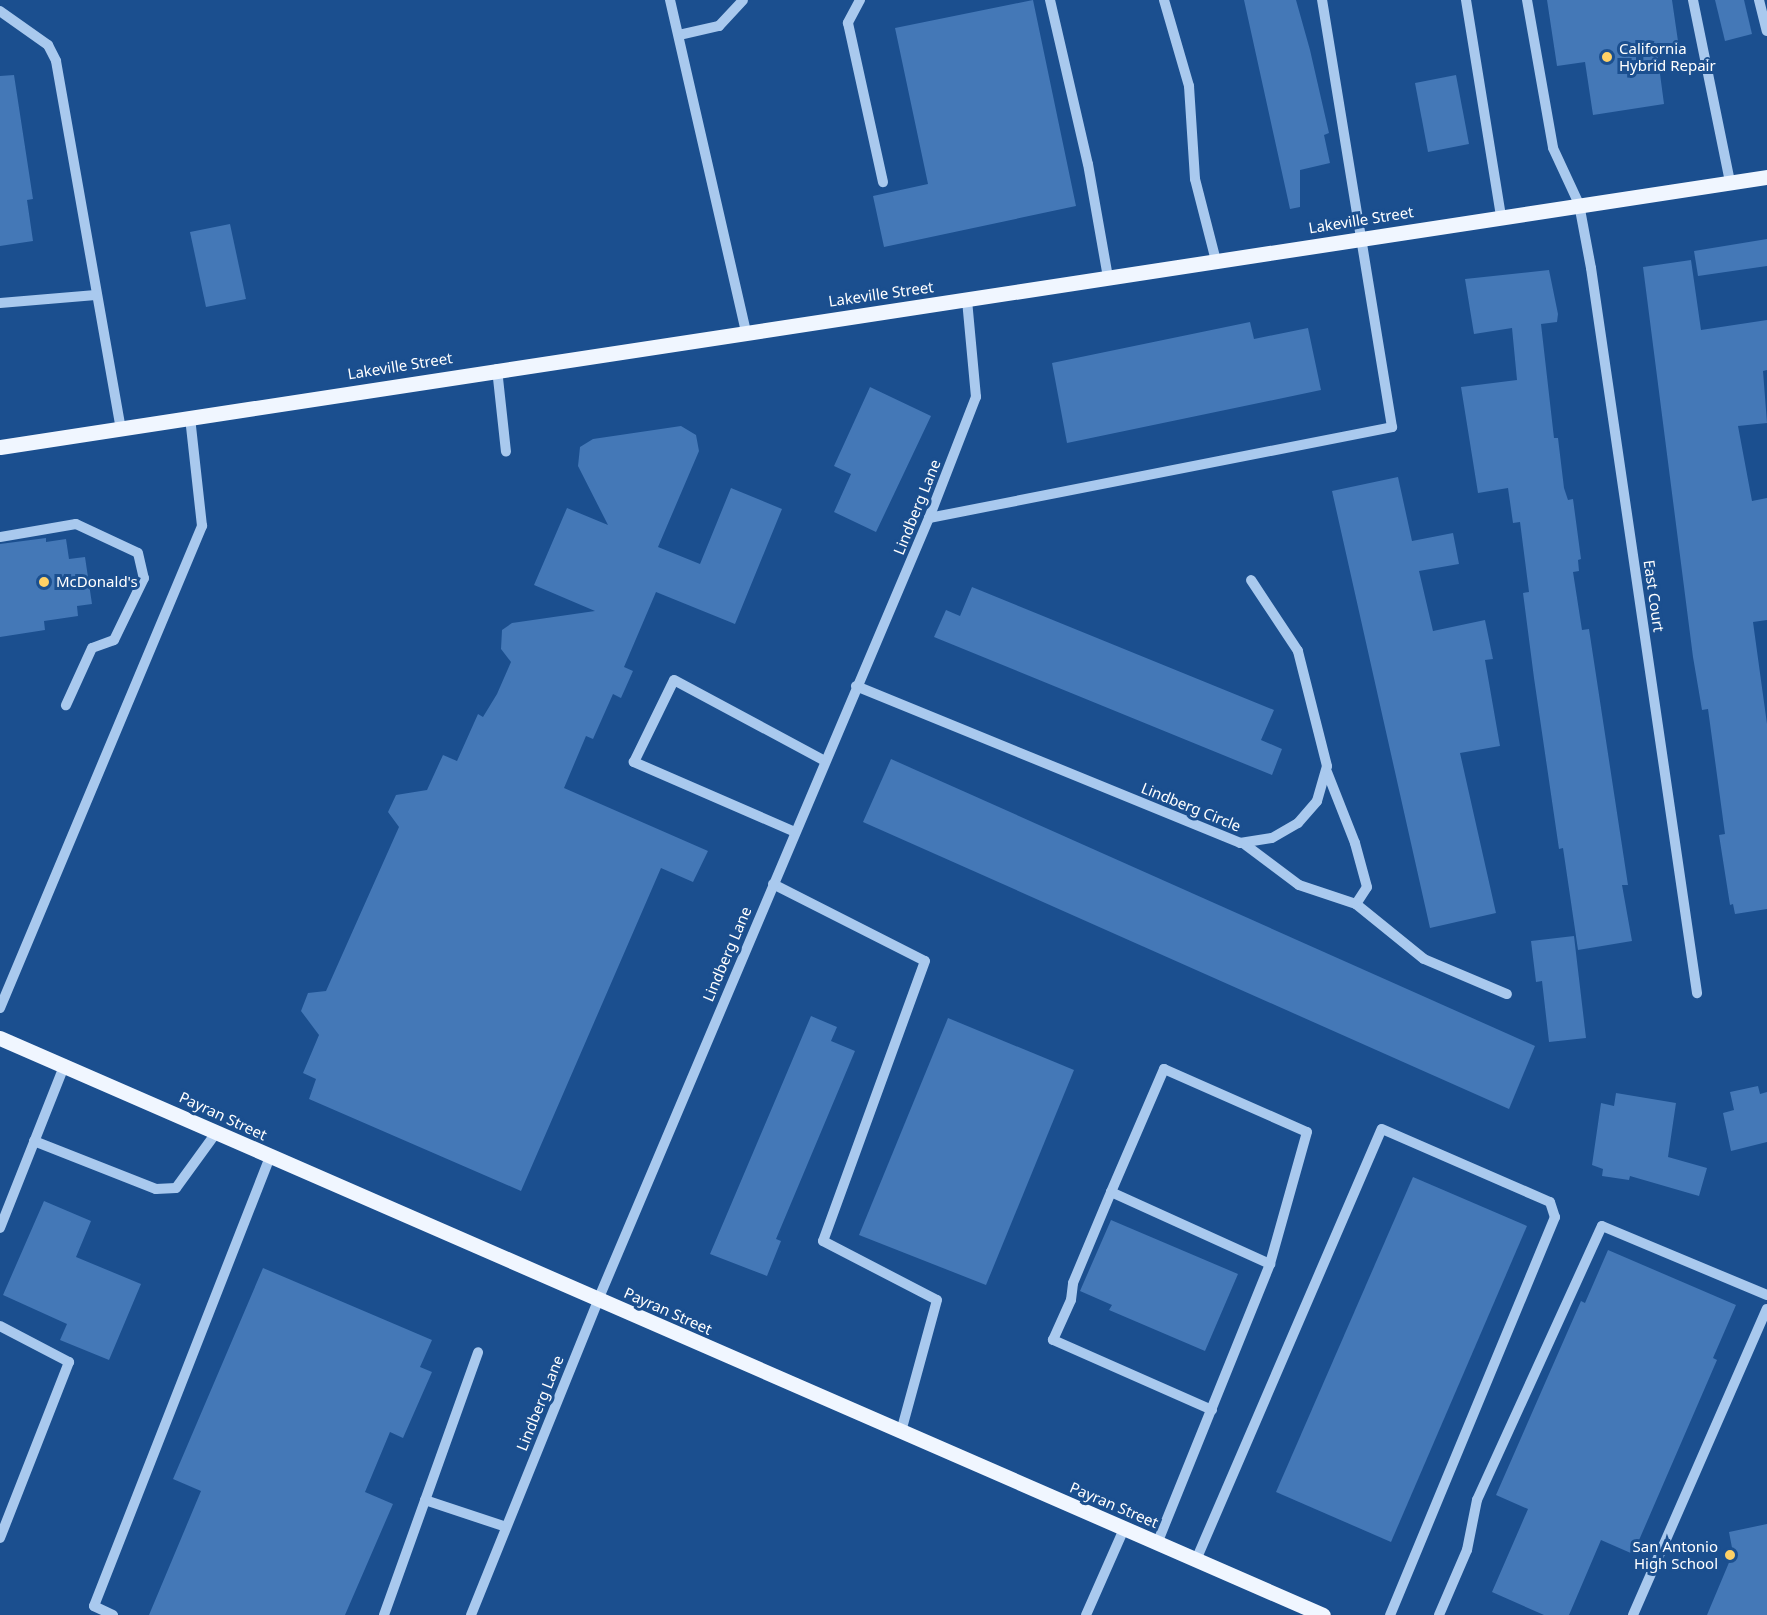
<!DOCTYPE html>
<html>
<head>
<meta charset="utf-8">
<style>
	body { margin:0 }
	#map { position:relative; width:1767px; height:1615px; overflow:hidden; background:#1b4f8f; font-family:"Noto Sans",sans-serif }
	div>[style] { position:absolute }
	.building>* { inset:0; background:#4478b7 }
	.minor>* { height:10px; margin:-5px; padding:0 5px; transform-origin:5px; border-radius:5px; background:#a9c9ee }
	.major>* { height:15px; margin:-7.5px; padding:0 7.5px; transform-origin:7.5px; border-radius:7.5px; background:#f0f6ff }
	.dots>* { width:16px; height:16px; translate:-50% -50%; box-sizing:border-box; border:3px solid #1b4f8f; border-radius:50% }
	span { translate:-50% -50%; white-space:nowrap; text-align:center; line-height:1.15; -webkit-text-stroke:6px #1b4f8f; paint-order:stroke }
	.poi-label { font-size:15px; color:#fff }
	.left { translate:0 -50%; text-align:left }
	.right { translate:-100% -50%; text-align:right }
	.street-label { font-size:15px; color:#fff }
</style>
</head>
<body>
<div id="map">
	<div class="building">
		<div style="clip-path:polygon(1033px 0,1076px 206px,884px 247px,873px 196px,928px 184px,895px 28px)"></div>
		<div style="clip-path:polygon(1244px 0,1296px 0,1310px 50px,1329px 133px,1324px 135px,1330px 163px,1300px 170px,1300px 207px,1290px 209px)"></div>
		<div style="clip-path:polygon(1547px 0,1672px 0,1679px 48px,1657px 51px,1664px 104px,1593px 115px,1585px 62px,1557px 66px)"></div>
		<div style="clip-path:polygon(1715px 0,1744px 0,1752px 34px,1725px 41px)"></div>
		<div style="clip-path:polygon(14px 75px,33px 199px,27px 200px,33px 241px,0 246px,0 76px)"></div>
		<div style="clip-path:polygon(1456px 75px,1469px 144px,1428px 152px,1415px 83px)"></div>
		<div style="clip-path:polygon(230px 224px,246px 299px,206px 307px,190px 232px)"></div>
		<div style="clip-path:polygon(1767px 239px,1767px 266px,1698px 276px,1694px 251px)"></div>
		<div style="clip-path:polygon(1691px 260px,1701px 330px,1767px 320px,1767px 370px,1763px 371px,1767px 423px,1738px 426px,1752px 501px,1767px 498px,1767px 620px,1753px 622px,1767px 724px,1767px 909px,1735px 914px,1733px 904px,1730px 905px,1719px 835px,1725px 834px,1708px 709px,1702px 710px,1693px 657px,1643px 267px)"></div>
		<div style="clip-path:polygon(1549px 270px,1558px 314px,1557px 322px,1541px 324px,1554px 438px,1558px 438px,1564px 488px,1568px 500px,1573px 499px,1581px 559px,1578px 560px,1579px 571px,1573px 572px,1582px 630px,1589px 629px,1628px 885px,1622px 885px,1632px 941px,1578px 950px,1563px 848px,1559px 849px,1534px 678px,1523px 593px,1529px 592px,1520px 522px,1513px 523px,1508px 488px,1478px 493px,1461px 387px,1517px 380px,1512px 328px,1474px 334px,1465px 279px)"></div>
		<div style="clip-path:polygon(1250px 322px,1254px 339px,1308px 328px,1321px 390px,1067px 443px,1052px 363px)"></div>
		<div style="clip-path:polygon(870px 387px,931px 416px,876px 532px,834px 512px,851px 474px,834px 466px)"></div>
		<div style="clip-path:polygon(681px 426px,696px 435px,699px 451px,658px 547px,700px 564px,731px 488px,782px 509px,735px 624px,656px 592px,624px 667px,633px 671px,621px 698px,613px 694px,593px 739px,586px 736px,564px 788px,708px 851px,693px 882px,661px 868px,521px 1191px,309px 1099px,316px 1079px,303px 1073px,319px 1035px,301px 1011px,308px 993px,326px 991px,399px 827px,388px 812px,396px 795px,427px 790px,443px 755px,457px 761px,478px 714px,483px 717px,497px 694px,511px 662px,501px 649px,502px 630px,512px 623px,595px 611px,534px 585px,567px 508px,608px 525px,578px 466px,580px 447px,593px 439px)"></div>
		<div style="clip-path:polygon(1398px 477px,1412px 541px,1453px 533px,1459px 564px,1419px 571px,1433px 631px,1485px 620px,1493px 659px,1485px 660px,1500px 746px,1460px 753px,1496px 913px,1430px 928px,1332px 491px)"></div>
		<div style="clip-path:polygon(46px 538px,46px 542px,66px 539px,69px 559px,85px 557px,92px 604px,77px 606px,78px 616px,44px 621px,45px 630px,0 637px,0 544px)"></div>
		<div style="clip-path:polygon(972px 587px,1274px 710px,1261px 740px,1282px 749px,1272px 775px,934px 637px,946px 610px,960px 616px)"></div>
		<div style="clip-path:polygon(891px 759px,1535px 1046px,1509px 1109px,863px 822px)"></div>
		<div style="clip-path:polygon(1574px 936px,1586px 1038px,1549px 1042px,1542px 981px,1536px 982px,1531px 941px)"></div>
		<div style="clip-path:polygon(811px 1016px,837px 1027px,831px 1041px,855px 1051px,776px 1239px,781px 1241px,767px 1276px,710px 1254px)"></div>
		<div style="clip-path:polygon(948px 1018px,1074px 1070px,986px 1285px,859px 1235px)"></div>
		<div style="clip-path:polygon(1758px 1086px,1760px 1094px,1767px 1092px,1767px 1142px,1731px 1151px,1723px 1113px,1734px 1110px,1730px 1092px)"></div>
		<div style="clip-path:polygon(1616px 1093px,1676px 1103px,1668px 1157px,1707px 1168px,1699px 1196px,1630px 1176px,1629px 1180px,1602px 1176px,1603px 1169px,1592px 1165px,1601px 1103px,1614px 1106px)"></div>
		<div style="clip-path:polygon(1413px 1177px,1527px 1226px,1391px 1542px,1276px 1492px)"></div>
		<div style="clip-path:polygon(44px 1201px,91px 1221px,76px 1257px,141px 1284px,109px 1360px,60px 1340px,67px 1324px,3px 1295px)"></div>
		<div style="clip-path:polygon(1111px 1220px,1238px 1274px,1205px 1351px,1109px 1310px,1112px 1305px,1080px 1291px)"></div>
		<div style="clip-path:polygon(1608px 1250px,1736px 1305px,1713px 1358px,1717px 1360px,1633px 1554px,1601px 1540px,1569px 1615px,1544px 1615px,1492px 1592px,1528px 1509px,1496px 1495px,1581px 1301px,1585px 1303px)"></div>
		<div style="clip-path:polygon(263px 1268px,432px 1340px,420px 1367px,432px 1372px,403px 1438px,390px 1432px,365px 1492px,393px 1504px,345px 1615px,149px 1615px,201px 1491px,173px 1479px)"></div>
		<div style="clip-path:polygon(1767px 1524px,1767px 1615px,1707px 1615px,1733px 1553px,1729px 1532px)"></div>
	</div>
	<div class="minor">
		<div style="left:670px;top:0;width:342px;rotate:77.1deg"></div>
		<div style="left:860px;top:0;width:26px;rotate:118deg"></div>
		<div style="left:848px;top:23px;width:163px;rotate:77.6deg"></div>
		<div style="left:1050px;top:0;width:168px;rotate:77deg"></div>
		<div style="left:1088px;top:164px;width:116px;rotate:80deg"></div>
		<div style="left:1164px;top:0;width:90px;rotate:73.8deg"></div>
		<div style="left:1189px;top:86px;width:93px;rotate:86.3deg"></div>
		<div style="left:1195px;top:179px;width:85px;rotate:75.6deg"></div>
		<div style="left:1466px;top:0;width:219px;rotate:80.8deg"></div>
		<div style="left:1527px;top:0;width:150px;rotate:80deg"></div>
		<div style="left:1553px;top:148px;width:62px;rotate:65.1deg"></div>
		<div style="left:1579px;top:204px;width:65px;rotate:79.4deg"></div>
		<div style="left:1591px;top:268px;width:733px;rotate:81.68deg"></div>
		<div style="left:1693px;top:0;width:186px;rotate:78.5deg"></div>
		<div style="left:1759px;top:0;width:32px;rotate:76deg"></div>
		<div style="left:0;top:11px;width:59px;rotate:35.3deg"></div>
		<div style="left:48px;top:45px;width:18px;rotate:63deg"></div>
		<div style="left:56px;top:61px;width:374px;rotate:80deg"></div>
		<div style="left:679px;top:35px;width:41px;rotate:-12.7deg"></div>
		<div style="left:719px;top:26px;width:35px;rotate:-47deg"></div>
		<div style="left:0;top:303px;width:96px;rotate:-4.8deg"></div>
		<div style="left:497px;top:369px;width:83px;rotate:83.8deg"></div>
		<div style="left:929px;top:518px;width:472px;rotate:-11.1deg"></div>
		<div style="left:1392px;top:427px;width:433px;rotate:-99.3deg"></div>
		<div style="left:0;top:537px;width:77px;rotate:-9.7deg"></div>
		<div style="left:76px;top:524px;width:68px;rotate:25.1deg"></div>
		<div style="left:138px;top:553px;width:26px;rotate:77deg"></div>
		<div style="left:144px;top:578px;width:69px;rotate:115.8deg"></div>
		<div style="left:114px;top:640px;width:23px;rotate:160deg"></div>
		<div style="left:92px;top:648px;width:63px;rotate:114.5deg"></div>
		<div style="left:856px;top:686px;width:415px;rotate:22.2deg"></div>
		<div style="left:1240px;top:843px;width:32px;rotate:-9deg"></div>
		<div style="left:1272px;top:838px;width:30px;rotate:-30deg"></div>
		<div style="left:1298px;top:823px;width:29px;rotate:-49deg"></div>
		<div style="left:1317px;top:801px;width:36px;rotate:-74deg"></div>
		<div style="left:1327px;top:766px;width:119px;rotate:-104.2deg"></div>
		<div style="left:1298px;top:651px;width:85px;rotate:-123.5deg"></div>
		<div style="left:795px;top:832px;width:176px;rotate:-156.5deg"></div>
		<div style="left:634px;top:762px;width:91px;rotate:-64deg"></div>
		<div style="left:674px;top:680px;width:171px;rotate:28.2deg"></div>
		<div style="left:1243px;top:843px;width:70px;rotate:36.9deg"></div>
		<div style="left:1299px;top:885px;width:60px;rotate:18.4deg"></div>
		<div style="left:1356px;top:904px;width:20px;rotate:-57deg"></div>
		<div style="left:1367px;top:887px;width:46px;rotate:-105.3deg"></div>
		<div style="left:1355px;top:843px;width:76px;rotate:-111.5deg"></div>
		<div style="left:773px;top:884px;width:170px;rotate:26.9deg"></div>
		<div style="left:925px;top:961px;width:298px;rotate:110deg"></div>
		<div style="left:823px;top:1241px;width:128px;rotate:27.4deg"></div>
		<div style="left:937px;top:1300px;width:137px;rotate:105.3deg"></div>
		<div style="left:1356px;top:904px;width:87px;rotate:39deg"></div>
		<div style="left:1424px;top:959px;width:90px;rotate:22.9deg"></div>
		<div style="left:0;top:1008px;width:523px;rotate:-67.26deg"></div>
		<div style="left:202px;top:526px;width:109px;rotate:-96.3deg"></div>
		<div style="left:34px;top:1141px;width:131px;rotate:21.5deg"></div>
		<div style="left:156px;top:1189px;width:20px;rotate:-3deg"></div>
		<div style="left:176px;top:1188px;width:68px;rotate:-54deg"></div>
		<div style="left:1111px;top:1192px;width:134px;rotate:-66.7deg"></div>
		<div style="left:1164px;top:1069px;width:156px;rotate:23.8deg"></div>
		<div style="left:1307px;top:1132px;width:137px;rotate:105.7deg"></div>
		<div style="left:1270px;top:1264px;width:301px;rotate:112deg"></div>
		<div style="left:0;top:1228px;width:176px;rotate:-68.4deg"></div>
		<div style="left:0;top:1326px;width:78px;rotate:27.6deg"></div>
		<div style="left:69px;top:1362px;width:189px;rotate:111.4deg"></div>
		<div style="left:1212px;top:1410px;width:174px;rotate:-156.2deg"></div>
		<div style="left:1053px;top:1340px;width:44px;rotate:-65.8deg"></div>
		<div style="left:1071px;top:1300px;width:17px;rotate:-83deg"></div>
		<div style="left:1073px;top:1283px;width:99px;rotate:-67.3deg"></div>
		<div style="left:1111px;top:1192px;width:175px;rotate:24.4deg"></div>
		<div style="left:425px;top:1500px;width:85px;rotate:18.4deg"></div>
		<div style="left:1196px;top:1560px;width:469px;rotate:-66.7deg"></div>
		<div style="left:1382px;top:1129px;width:183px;rotate:23.5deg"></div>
		<div style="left:1550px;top:1202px;width:16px;rotate:72deg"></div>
		<div style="left:1555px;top:1217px;width:431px;rotate:112.5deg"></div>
		<div style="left:113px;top:1615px;width:21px;rotate:-155deg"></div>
		<div style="left:94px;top:1606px;width:481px;rotate:-68.6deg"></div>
		<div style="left:384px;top:1615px;width:279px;rotate:-70.3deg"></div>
		<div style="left:471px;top:1615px;width:340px;rotate:-68deg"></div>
		<div style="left:598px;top:1300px;width:849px;rotate:-67.06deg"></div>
		<div style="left:929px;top:518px;width:130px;rotate:-68.8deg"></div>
		<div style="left:976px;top:397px;width:97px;rotate:-95.3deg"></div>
		<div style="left:1086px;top:1615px;width:94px;rotate:-66.2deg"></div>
		<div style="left:1439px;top:1615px;width:71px;rotate:-66.7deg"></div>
		<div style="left:1467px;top:1550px;width:51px;rotate:-78.7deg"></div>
		<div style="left:1477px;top:1500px;width:301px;rotate:-65.5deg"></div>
		<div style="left:1602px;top:1226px;width:179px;rotate:22.7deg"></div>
		<div style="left:1633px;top:1615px;width:334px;rotate:-66.4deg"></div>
	</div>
	<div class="major">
		<div style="left:0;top:447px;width:1788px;rotate:-8.69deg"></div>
		<div style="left:0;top:1038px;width:1443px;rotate:23.56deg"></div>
	</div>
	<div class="dots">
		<div style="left:1607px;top:57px;background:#ffd166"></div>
		<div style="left:44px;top:582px;background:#ffd166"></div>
		<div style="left:1730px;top:1555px;background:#ffd166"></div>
	</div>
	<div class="poi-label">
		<span class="left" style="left:1619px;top:57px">California<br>Hybrid Repair</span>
		<span class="left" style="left:56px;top:582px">McDonald's</span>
		<span class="right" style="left:1718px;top:1555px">San Antonio<br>High School</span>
	</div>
	<div class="street-label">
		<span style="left:1361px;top:220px;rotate:-9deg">Lakeville Street</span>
		<span style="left:881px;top:294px;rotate:-8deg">Lakeville Street</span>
		<span style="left:400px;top:366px;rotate:-9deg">Lakeville Street</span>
		<span style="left:917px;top:507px;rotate:-68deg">Lindberg Lane</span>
		<span style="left:1654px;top:596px;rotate:82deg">East Court</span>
		<span style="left:1191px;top:807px;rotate:22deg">Lindberg Circle</span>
		<span style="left:727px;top:954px;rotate:-67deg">Lindberg Lane</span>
		<span style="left:223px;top:1116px;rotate:25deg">Payran Street</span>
		<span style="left:668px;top:1311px;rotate:24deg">Payran Street</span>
		<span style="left:540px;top:1403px;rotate:-68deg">Lindberg Lane</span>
		<span style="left:1114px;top:1505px;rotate:23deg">Payran Street</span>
	</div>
</div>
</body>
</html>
